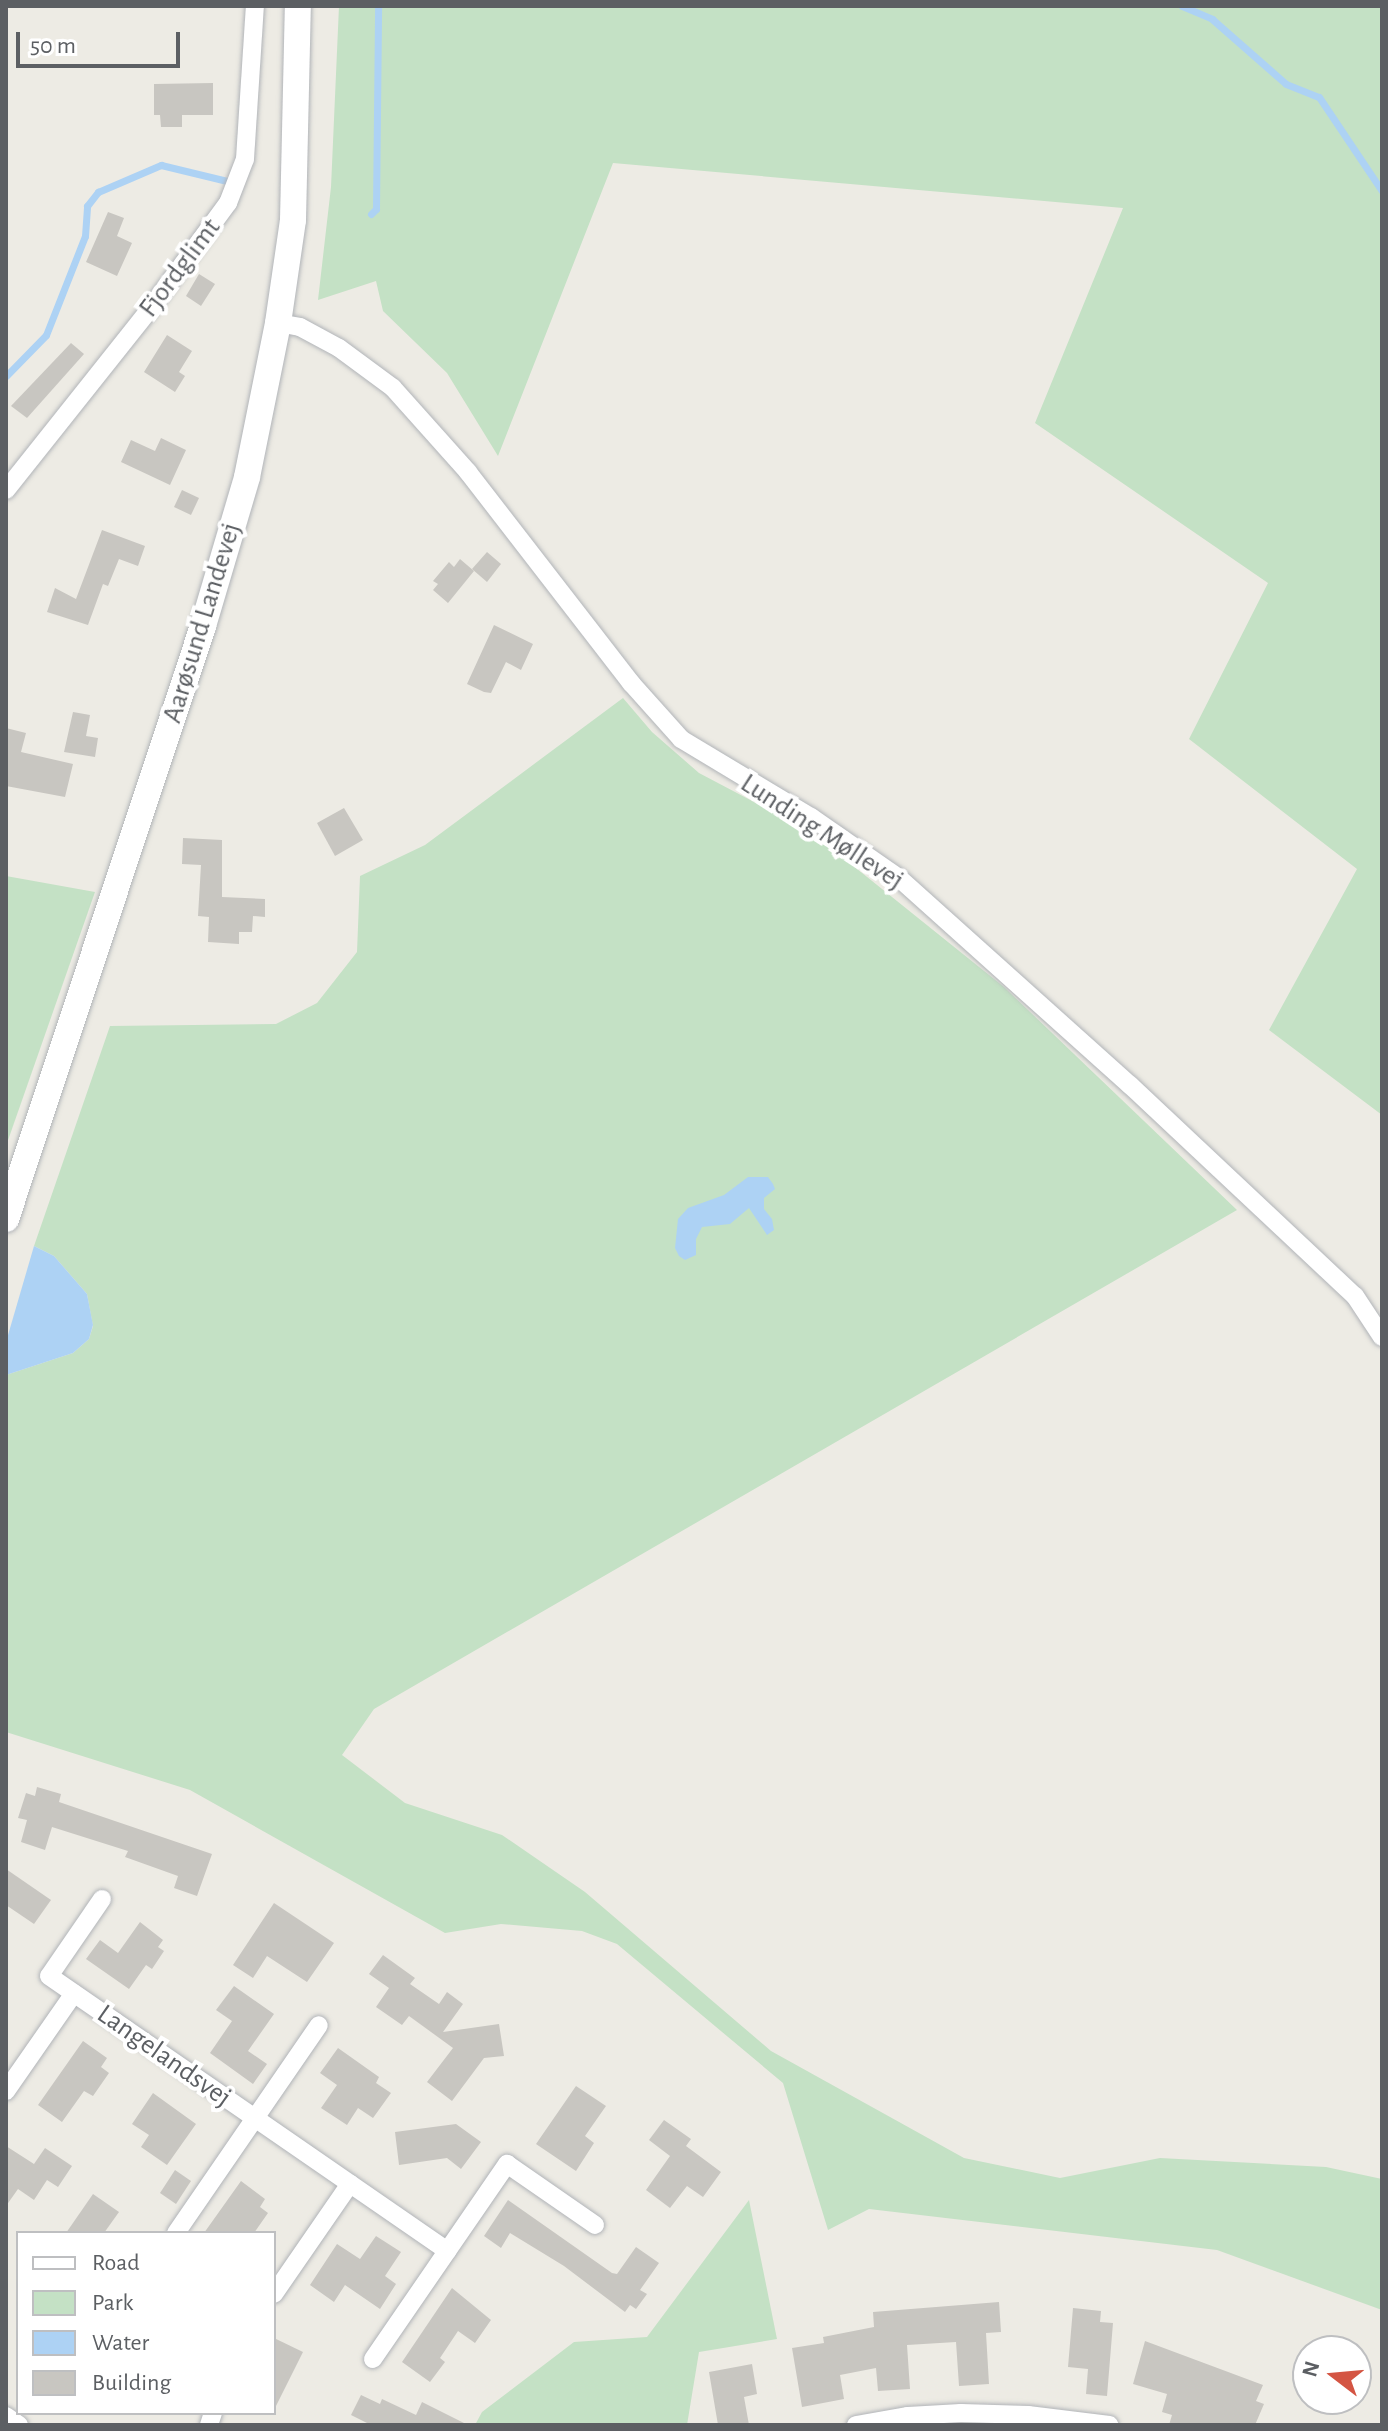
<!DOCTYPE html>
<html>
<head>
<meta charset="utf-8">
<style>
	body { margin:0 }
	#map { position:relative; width:1388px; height:2431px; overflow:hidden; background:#edebe4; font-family:"Alegreya Sans",sans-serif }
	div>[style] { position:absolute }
	.green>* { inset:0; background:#c4e1c5 }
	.water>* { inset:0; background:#add2f4 }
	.stream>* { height:7px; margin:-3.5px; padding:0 3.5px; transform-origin:3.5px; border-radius:3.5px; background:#add2f4 }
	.building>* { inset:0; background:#c8c6c1 }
	.roads { filter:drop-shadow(0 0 2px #b1b4b8) drop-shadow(0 0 2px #b1b4b8) }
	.street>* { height:18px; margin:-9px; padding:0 9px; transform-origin:9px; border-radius:9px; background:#fff }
	.secondary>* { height:26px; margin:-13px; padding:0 13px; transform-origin:13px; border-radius:13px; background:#fff }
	span { translate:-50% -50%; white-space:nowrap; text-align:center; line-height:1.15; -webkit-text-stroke:8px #fff; paint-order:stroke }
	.street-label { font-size:28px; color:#5c5f63 }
	.frame { position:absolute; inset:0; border:8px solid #5c5f63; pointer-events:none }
	.legend { position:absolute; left:16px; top:2231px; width:260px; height:184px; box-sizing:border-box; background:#fff; border:2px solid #bebfc1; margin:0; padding:10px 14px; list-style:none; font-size:24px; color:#5c5f63 }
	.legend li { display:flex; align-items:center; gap:16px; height:40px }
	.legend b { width:40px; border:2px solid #bebfc1 }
	.north { position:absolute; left:1292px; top:2335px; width:80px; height:80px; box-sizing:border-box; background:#fff; border:2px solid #bebfc1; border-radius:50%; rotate:286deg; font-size:22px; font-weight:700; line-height:32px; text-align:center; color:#5c5f63 }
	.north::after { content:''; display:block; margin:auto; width:28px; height:36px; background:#d45543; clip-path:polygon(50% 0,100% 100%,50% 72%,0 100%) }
	.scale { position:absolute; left:16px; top:32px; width:164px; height:36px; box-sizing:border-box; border:4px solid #5c5f63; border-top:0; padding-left:10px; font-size:24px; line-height:28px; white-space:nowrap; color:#5c5f63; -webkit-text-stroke:6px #fff; paint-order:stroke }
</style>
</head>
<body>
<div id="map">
	<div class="green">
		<div style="clip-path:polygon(339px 6px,1382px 6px,1382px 1115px,1269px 1030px,1357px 869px,1189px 739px,1268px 583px,1035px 423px,1123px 208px,613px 163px,498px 456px,447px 373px,383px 311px,376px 281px,318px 300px,331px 187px)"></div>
		<div style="clip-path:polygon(623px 698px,652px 732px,699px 773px,796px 824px,831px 848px,1004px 987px,1237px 1210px,374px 1709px,342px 1755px,405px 1803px,502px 1835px,585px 1892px,771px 2051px,964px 2158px,1060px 2178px,1160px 2158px,1326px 2167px,1382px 2179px,1382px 2310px,1217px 2250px,869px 2209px,828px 2230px,783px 2083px,617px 1944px,582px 1931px,501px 1924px,445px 1933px,190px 1790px,6px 1732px,6px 1375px,73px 1353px,89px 1339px,93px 1326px,87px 1294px,54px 1256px,34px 1246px,110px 1026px,276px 1024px,317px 1003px,357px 952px,360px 876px,425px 845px)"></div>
		<div style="clip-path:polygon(6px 876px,95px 892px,6px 1146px)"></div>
		<div style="clip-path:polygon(749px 2200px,777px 2339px,699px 2352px,687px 2425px,475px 2425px,482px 2412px,574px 2342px,647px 2337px)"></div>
	</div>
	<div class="water">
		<div style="clip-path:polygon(748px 1177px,768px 1177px,773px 1184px,775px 1189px,764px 1198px,764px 1209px,772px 1219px,774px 1230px,767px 1235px,749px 1208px,730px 1224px,702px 1227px,696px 1239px,696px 1255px,685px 1260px,679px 1256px,675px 1248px,678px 1219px,688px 1208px,724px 1195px)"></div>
		<div style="clip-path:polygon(34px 1246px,54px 1256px,87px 1294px,93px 1325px,89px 1339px,73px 1353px,6px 1375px,6px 1342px)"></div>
	</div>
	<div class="stream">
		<div style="left:1182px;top:6px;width:33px;rotate:23deg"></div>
		<div style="left:1212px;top:19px;width:98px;rotate:41.3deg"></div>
		<div style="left:1286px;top:84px;width:35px;rotate:22deg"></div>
		<div style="left:1319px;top:97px;width:113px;rotate:56.2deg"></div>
		<div style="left:371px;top:214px;width:7px;rotate:-45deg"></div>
		<div style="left:376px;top:209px;width:203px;rotate:-89.4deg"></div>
		<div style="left:6px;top:376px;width:57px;rotate:-45.7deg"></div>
		<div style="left:46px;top:335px;width:106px;rotate:-68.5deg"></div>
		<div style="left:85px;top:236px;width:30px;rotate:-86deg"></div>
		<div style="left:87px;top:206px;width:18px;rotate:-52deg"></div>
		<div style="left:98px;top:192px;width:69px;rotate:-23.2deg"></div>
		<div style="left:161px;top:165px;width:68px;rotate:13.6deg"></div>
	</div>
	<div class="building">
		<div style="clip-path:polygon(213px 83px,213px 115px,182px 115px,182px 127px,161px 127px,160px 115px,154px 115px,154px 84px)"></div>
		<div style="clip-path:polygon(108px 212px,124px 218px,117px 236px,132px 243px,117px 276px,86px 262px)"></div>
		<div style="clip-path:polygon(199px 274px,215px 284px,201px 306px,186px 296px)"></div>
		<div style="clip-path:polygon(167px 335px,192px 351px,179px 372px,185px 376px,175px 392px,144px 372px)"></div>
		<div style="clip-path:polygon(71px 343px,84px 354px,27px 418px,11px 406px)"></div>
		<div style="clip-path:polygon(161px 438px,186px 450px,170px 485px,121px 462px,131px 440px,155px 451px)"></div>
		<div style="clip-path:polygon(182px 490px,199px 498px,191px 515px,174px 507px)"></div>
		<div style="clip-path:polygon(102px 530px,145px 546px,138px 566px,119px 559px,108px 586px,103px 584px,88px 625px,47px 612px,55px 588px,76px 599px)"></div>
		<div style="clip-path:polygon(487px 552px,501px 564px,487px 582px,472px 569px)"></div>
		<div style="clip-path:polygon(460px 559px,474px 571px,448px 603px,433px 590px,438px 584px,433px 581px,449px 562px,454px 567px)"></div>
		<div style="clip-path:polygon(494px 625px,533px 644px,521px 670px,506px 662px,491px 693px,484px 692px,467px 684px)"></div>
		<div style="clip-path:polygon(73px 712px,90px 715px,86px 736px,98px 738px,95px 757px,64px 752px)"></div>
		<div style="clip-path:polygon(6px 728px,26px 733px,21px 752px,73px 764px,65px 797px,6px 786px)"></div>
		<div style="clip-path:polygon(344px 808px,363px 840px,335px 856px,317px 823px)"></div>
		<div style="clip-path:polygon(183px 838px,222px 840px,222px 897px,265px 899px,265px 917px,253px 916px,252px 932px,239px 932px,239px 944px,208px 942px,209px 917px,198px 916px,201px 865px,182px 864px)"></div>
		<div style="clip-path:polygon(37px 1787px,61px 1794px,59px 1802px,212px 1854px,197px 1896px,174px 1888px,178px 1876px,125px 1857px,128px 1851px,52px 1827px,45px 1850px,21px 1842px,27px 1820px,18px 1818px,26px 1793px,35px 1796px)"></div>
		<div style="clip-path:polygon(6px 1869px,51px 1900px,34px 1924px,6px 1905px)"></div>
		<div style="clip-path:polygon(274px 1903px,334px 1943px,307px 1982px,267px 1956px,253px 1978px,233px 1965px)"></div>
		<div style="clip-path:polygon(140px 1922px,163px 1940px,158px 1947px,164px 1951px,152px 1969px,146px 1965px,129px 1989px,86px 1959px,100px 1940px,118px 1953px)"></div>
		<div style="clip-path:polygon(383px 1955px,415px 1978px,410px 1984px,439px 2004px,447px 1992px,463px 2004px,443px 2032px,499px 2024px,504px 2056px,484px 2058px,452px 2101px,427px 2082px,453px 2048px,409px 2016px,402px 2025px,376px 2007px,389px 1988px,369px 1974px)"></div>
		<div style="clip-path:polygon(234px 1986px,274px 2014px,248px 2051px,267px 2064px,253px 2084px,210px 2053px,232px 2021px,216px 2010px)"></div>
		<div style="clip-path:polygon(83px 2041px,107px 2058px,101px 2067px,109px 2073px,93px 2096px,84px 2091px,62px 2122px,38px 2105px)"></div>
		<div style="clip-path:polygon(338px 2048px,379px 2077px,376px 2083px,391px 2093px,373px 2118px,358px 2108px,347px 2125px,321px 2108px,337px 2085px,320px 2073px)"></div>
		<div style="clip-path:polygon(576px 2086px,606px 2106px,585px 2136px,594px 2143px,576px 2171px,536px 2144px)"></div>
		<div style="clip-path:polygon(153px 2093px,196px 2124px,167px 2165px,141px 2147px,149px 2135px,132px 2124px)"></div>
		<div style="clip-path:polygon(664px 2120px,691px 2139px,686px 2146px,721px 2172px,703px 2197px,687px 2186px,670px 2208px,646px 2190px,670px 2156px,649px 2140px)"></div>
		<div style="clip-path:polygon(456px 2124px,481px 2142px,461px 2169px,447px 2158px,399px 2165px,395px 2132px)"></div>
		<div style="clip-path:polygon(6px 2146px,34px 2164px,45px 2148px,72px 2166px,58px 2187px,47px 2180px,34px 2200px,18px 2189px,6px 2206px)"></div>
		<div style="clip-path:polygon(175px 2170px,191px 2181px,176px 2204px,160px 2193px)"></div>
		<div style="clip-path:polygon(241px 2181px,265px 2199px,260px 2207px,268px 2213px,254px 2233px,204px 2233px)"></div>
		<div style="clip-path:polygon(93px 2194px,119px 2212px,104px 2233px,66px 2233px)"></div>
		<div style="clip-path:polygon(508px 2200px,612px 2273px,617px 2274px,636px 2247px,659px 2263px,640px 2290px,647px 2294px,636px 2309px,630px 2305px,625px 2312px,564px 2266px,510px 2233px,501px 2248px,484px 2236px)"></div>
		<div style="clip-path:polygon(376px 2236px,401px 2252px,385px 2276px,396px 2284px,380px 2309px,345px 2285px,334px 2302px,310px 2285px,337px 2244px,360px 2259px)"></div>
		<div style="clip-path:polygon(452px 2288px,491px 2320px,475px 2343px,458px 2331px,440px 2358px,445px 2362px,430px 2382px,402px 2362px)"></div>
		<div style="clip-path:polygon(999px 2302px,1001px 2332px,986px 2333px,989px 2384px,959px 2386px,956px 2342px,907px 2345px,910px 2389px,878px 2391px,876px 2368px,840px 2375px,844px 2399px,802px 2407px,792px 2348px,824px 2343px,823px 2337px,874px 2327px,873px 2312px)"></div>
		<div style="clip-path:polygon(1073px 2308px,1101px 2311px,1100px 2322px,1113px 2323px,1107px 2396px,1086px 2394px,1088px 2369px,1068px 2367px)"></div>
		<div style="clip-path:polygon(274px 2338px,303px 2352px,274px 2410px)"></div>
		<div style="clip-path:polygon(1145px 2341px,1263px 2385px,1256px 2401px,1264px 2404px,1255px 2425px,1169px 2425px,1172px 2415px,1162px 2412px,1167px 2394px,1133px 2384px)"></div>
		<div style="clip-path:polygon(752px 2364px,757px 2394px,744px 2397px,749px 2425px,718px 2425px,709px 2372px)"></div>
		<div style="clip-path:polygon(361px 2395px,380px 2404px,382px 2399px,416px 2415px,422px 2402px,468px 2425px,371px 2425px,351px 2415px)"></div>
	</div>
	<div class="roads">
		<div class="street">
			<div style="left:278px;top:323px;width:22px;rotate:10deg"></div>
			<div style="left:300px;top:327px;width:44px;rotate:28.3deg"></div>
			<div style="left:339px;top:348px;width:67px;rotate:36.5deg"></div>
			<div style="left:393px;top:388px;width:113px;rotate:48.2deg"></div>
			<div style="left:468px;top:472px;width:267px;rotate:52.3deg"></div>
			<div style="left:631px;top:683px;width:75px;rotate:48.2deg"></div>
			<div style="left:681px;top:739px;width:152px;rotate:31deg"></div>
			<div style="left:811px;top:817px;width:107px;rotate:34.7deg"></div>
			<div style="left:899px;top:878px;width:310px;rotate:41.9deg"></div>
			<div style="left:1130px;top:1085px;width:308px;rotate:43.2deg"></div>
			<div style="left:1355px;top:1296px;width:49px;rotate:56.6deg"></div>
			<div style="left:6px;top:490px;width:231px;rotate:-51.5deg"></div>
			<div style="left:150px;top:309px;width:132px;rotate:-53.7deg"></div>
			<div style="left:228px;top:203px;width:47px;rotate:-68.9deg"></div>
			<div style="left:245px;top:159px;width:153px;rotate:-86.3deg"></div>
			<div style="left:102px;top:1899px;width:93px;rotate:124.5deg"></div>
			<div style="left:49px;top:1976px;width:484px;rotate:34.6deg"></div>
			<div style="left:6px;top:2091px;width:119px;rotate:-55.2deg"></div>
			<div style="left:176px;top:2233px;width:252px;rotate:-55.5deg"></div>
			<div style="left:274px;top:2294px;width:134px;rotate:-55.4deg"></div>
			<div style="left:373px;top:2359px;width:237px;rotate:-55.5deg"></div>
			<div style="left:507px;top:2164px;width:107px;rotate:34.7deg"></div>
			<div style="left:6px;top:2416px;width:16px;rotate:35deg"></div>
			<div style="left:209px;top:2425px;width:13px;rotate:-72deg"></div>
			<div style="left:856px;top:2425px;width:53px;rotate:-9.8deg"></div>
			<div style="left:908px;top:2416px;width:53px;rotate:-3.2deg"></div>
			<div style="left:961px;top:2413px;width:67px;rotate:1.7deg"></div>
			<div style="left:1028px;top:2415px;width:82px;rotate:7deg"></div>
		</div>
		<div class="secondary">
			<div style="left:6px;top:1219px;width:625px;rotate:-71.62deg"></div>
			<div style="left:203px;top:626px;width:155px;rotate:-73.5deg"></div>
			<div style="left:247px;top:477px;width:157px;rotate:-78.6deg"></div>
			<div style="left:278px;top:323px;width:104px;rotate:-81.7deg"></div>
			<div style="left:293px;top:220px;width:214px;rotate:-88.7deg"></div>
		</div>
	</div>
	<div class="street-label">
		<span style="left:180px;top:268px;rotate:-53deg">Fjordglimt</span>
		<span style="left:202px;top:623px;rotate:-73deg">Aarøsund Landevej</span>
		<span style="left:822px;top:832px;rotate:33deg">Lunding Møllevej</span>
		<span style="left:164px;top:2056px;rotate:35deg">Langelandsvej</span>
	</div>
	<div class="frame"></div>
	<ul class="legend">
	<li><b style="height:10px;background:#fff"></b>Road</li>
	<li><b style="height:22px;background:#c4e1c5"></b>Park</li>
	<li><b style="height:22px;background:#add2f4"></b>Water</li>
	<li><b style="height:22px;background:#c8c6c1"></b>Building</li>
	</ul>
	<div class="north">N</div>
	<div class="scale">50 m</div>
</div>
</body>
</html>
